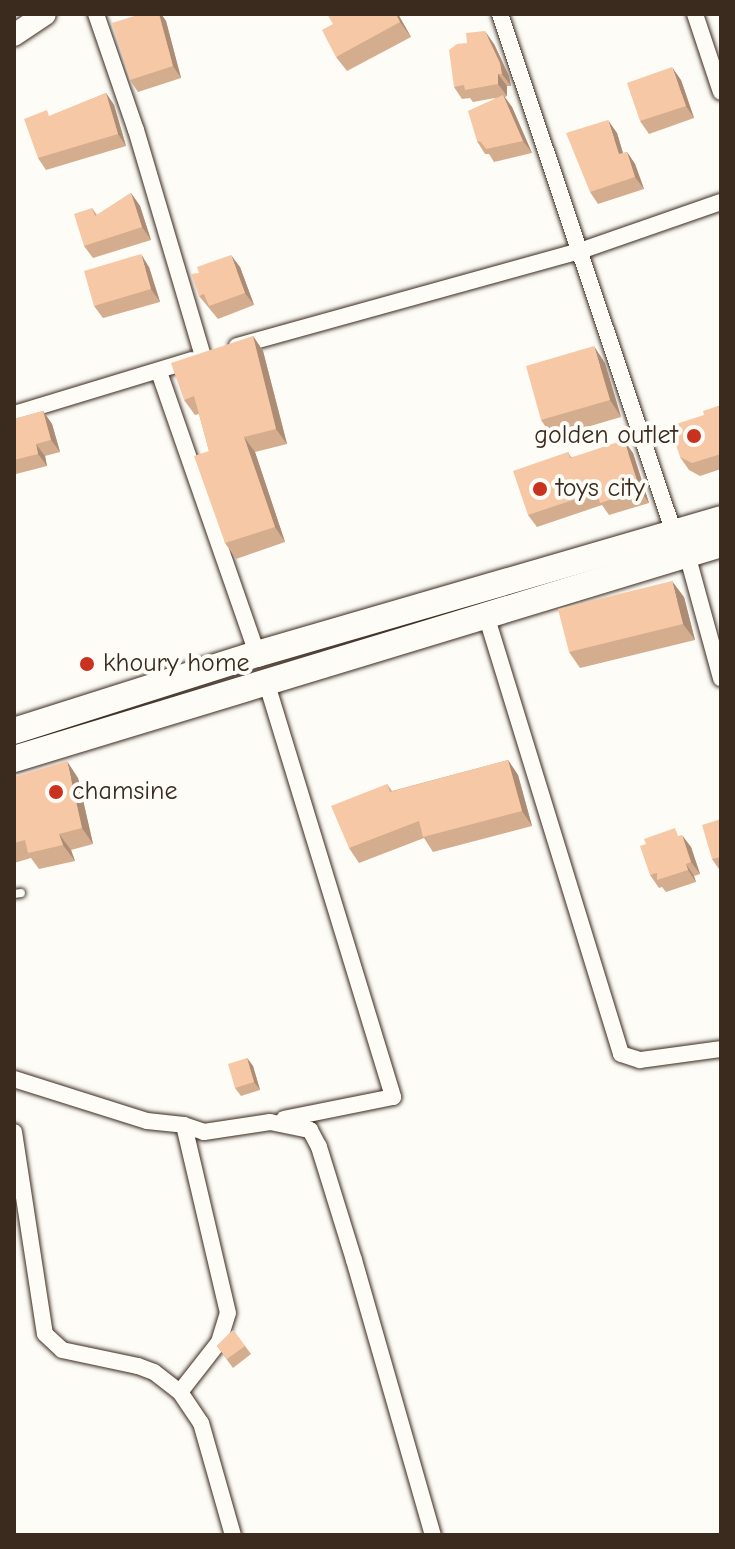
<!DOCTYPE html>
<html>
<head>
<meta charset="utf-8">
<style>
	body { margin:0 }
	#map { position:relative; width:735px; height:1549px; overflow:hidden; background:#fdfcf7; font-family:"Comic Neue",sans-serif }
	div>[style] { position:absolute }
	.roads { filter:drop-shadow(0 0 2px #3b2a1e) drop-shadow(0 0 2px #3b2a1e) }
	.service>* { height:8px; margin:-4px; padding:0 4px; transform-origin:4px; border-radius:4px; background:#fdfcf7 }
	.minor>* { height:16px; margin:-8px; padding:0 8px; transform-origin:8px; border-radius:8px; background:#fdfcf7 }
	.secondary>* { height:22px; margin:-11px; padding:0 11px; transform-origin:11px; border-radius:11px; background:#fdfcf7 }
	.trunk>* { height:26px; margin:-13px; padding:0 13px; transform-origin:13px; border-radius:13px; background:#fdfcf7 }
	.wall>* { inset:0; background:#d4ac8e }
	.shaded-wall>* { inset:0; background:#ac8c74 }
	.building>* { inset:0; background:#f6c8a5 }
	.dots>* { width:22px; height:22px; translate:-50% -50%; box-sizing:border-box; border:4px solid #fdfcf7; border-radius:50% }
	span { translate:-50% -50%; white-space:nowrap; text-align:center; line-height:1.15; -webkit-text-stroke:8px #fdfcf7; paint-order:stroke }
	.poi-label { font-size:26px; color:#3b2a1e }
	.right { translate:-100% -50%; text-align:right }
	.left { translate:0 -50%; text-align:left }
	.frame { position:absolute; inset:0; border:16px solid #3b2a1e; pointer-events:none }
</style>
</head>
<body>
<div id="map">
	<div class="roads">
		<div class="service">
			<div style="left:14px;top:894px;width:7px;rotate:-8deg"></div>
		</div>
		<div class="minor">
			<div style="left:96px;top:14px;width:123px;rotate:71deg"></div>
			<div style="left:136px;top:130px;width:236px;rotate:73.5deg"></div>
			<div style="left:500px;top:14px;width:547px;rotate:71.47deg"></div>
			<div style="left:695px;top:14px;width:82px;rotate:71.6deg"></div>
			<div style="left:237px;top:346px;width:356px;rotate:-15.5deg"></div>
			<div style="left:580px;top:251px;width:149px;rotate:-19.2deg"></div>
			<div style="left:159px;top:372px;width:299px;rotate:70.8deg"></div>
			<div style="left:14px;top:414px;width:186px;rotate:-16.9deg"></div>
			<div style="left:687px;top:554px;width:129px;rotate:74.7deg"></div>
			<div style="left:486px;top:615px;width:459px;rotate:72.9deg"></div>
			<div style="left:621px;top:1054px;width:20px;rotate:18deg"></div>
			<div style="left:640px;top:1060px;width:82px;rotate:-7.7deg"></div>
			<div style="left:266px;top:681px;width:435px;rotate:73deg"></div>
			<div style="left:393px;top:1097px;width:111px;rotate:168.6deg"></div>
			<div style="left:14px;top:1079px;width:139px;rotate:17.5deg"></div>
			<div style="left:147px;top:1121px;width:37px;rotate:6deg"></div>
			<div style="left:184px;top:1125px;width:21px;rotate:19deg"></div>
			<div style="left:204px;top:1132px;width:67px;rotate:-8.6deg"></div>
			<div style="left:270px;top:1122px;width:41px;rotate:11.3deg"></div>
			<div style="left:310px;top:1130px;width:19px;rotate:62deg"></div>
			<div style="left:319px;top:1147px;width:118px;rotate:72.8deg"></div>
			<div style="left:354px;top:1260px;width:286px;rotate:74deg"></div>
			<div style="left:14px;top:1132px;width:204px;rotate:81.3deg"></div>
			<div style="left:45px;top:1334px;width:23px;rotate:43deg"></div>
			<div style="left:62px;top:1350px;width:78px;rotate:11.9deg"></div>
			<div style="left:138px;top:1366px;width:17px;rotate:21deg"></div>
			<div style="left:154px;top:1372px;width:33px;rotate:38deg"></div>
			<div style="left:180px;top:1392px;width:37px;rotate:56deg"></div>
			<div style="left:201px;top:1423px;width:116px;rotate:74.1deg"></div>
			<div style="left:180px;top:1392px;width:63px;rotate:-52deg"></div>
			<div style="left:219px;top:1342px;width:30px;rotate:-73deg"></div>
			<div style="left:228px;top:1313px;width:193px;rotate:-103.2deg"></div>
		</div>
		<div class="secondary">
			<div style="left:14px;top:35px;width:37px;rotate:-34deg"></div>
		</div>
		<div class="trunk">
			<div style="left:14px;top:731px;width:255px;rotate:-17.6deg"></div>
			<div style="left:257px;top:654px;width:483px;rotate:-16.2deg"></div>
			<div style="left:14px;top:759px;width:739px;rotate:-16.91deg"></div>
		</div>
	</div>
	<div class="wall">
		<div style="clip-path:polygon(141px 14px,161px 14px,166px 21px,181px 78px,138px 92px,130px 80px)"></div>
		<div style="clip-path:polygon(398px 14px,411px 37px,347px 71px,336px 57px)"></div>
		<div style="clip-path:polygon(494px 44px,509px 76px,511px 86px,507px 86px,507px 96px,505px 97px,512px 107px,532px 153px,494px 162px,489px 154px,485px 154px,477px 141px,495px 98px,473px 102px,470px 98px,462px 99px,454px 87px)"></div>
		<div style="clip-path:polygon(681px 80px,694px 118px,649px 134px,640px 121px)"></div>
		<div style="clip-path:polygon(106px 93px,114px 105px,126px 146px,46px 170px,38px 158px,50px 116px)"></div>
		<div style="clip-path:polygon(617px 133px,623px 153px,627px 152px,635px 164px,644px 189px,598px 204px,590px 192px)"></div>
		<div style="clip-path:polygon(131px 193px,140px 206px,151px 240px,93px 258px,84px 246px,92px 208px,97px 215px)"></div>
		<div style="clip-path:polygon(149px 267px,160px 302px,103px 318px,94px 306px)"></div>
		<div style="clip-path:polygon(240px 267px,254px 305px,218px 319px,199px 296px)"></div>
		<div style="clip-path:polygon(253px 336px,263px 351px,287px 444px,255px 452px,285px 542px,236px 559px,225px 543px,209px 451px,199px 414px,195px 415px,184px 400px)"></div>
		<div style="clip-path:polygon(605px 363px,621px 417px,553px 437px,541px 420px)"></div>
		<div style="clip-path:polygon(718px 406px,721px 409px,721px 469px,700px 476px,689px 470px,680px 457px,704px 415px)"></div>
		<div style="clip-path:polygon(43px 411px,52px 424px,60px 452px,45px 456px,47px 466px,16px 474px,14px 470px,14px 419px)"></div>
		<div style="clip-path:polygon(568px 452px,571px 457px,633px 453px,649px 503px,609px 515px,602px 505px,537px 527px,528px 515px)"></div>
		<div style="clip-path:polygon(684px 597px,695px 640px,580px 668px,569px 652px)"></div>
		<div style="clip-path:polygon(508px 760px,518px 775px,532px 826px,433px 852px,424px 838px,359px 863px,349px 848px,387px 784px,392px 791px)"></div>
		<div style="clip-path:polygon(14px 777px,78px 778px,93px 844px,71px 850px,75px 861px,39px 869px,31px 858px,14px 863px)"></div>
		<div style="clip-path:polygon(721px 819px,721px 872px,712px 859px)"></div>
		<div style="clip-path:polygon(680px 836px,691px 847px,700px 874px,694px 876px,696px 882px,666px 892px,662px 887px,659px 888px,650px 875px)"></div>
		<div style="clip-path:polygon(247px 1058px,253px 1066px,260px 1090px,241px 1096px,235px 1088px)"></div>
		<div style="clip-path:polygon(233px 1330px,251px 1354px,233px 1368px,217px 1346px)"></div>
	</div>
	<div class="shaded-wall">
		<div style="clip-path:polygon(159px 14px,161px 14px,166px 21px,181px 78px,173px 66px)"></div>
		<div style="clip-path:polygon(396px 14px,398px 14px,411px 37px,400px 22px)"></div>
		<div style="clip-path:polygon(485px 31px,494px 44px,509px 76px,511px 86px,502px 74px)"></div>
		<div style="clip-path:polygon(672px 67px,681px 80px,694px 118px,686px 106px)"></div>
		<div style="clip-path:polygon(498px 74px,507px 86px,507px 96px,498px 84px)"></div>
		<div style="clip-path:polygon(106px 93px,114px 105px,126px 146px,118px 134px)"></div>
		<div style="clip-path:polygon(503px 95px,512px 107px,532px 153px,523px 141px)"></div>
		<div style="clip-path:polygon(608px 120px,617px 133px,627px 167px,619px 154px)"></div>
		<div style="clip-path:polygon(627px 152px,635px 164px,644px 189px,635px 177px)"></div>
		<div style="clip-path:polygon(131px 193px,140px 206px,151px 240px,142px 227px)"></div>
		<div style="clip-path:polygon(141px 254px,149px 267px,160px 302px,151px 289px)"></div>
		<div style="clip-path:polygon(231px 255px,240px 267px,254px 305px,245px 293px)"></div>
		<div style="clip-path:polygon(253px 336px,263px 351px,287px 444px,276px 429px)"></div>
		<div style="clip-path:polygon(594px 346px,605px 363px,621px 417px,610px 400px)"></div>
		<div style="clip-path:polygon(43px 411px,52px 424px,60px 452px,51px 440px)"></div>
		<div style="clip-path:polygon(244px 437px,255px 452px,285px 542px,275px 527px)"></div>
		<div style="clip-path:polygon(624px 440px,633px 453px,649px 503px,640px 490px)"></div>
		<div style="clip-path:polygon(36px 444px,45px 456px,47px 466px,38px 454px)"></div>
		<div style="clip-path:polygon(672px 581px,684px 597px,695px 640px,683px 624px)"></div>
		<div style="clip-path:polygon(508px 760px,518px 775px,532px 826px,522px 811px)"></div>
		<div style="clip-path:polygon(67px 761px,78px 778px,93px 844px,82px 828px)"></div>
		<div style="clip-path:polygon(59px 834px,71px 850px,75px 861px,63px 845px)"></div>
		<div style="clip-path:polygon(682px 835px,691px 847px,700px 874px,691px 862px)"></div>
		<div style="clip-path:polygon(686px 864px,694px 876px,696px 882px,688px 870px)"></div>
		<div style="clip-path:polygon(247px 1058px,253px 1066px,260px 1090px,254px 1082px)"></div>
	</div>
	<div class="building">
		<div style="clip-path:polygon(141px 14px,159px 14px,173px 66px,130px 80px,112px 23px)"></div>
		<div style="clip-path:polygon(327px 14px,396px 14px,400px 22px,336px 57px,322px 30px,333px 24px)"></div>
		<div style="clip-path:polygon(485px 31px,500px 63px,502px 74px,498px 74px,498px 84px,465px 90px,464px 85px,454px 87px,449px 50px,457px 44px,467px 43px,466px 33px)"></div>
		<div style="clip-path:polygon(672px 67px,686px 106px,640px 121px,627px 83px)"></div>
		<div style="clip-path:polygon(106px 93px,118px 134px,38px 158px,24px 119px,47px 110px,49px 116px)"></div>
		<div style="clip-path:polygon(503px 95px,523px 141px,486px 149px,481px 142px,477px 141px,468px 111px)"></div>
		<div style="clip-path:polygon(608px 120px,619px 154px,627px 152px,635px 177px,590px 192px,566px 133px)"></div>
		<div style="clip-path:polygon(131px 193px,142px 227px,84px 246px,74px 214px,92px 208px,95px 216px)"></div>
		<div style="clip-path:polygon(141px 254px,151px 289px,94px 306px,84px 271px)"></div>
		<div style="clip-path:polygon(231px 255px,245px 293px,209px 306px,204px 294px,199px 296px,191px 274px,199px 273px,197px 267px)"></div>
		<div style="clip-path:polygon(253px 336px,276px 429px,244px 437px,275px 527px,225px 543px,194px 456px,209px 451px,194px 396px,184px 400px,171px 363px)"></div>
		<div style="clip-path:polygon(594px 346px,610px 400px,541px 420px,526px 366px)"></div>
		<div style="clip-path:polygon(718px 406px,721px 412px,721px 454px,692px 463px,680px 457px,670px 426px,704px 415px,703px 411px)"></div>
		<div style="clip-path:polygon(43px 411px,51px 440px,36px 444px,38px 454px,14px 460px,14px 419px)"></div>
		<div style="clip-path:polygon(624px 440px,640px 490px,600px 503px,597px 492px,528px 515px,513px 471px,568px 452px,570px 458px)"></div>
		<div style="clip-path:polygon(672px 581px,683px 624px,569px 652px,558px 609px)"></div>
		<div style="clip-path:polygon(508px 760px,522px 811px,423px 837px,419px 821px,349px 848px,331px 806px,387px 784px,390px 792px)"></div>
		<div style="clip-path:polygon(67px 761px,82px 828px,59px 834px,63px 845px,28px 853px,25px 840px,14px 843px,14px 777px)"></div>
		<div style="clip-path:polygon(721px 819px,721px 858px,721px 857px,712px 859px,702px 825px)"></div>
		<div style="clip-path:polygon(675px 828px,678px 836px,682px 835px,691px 862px,686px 864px,688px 870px,657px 880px,657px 873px,650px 875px,640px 846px,646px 844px,644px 839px)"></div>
		<div style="clip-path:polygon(247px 1058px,254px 1082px,235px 1088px,228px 1064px)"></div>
		<div style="clip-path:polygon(233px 1330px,245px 1346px,227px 1359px,217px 1346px)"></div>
	</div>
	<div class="dots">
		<div style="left:694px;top:436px;background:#c8321e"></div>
		<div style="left:540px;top:489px;background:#c8321e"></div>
		<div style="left:87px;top:664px;background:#c8321e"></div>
		<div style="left:56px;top:792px;background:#c8321e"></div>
	</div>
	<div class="poi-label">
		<span class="right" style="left:678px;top:436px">golden outlet</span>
		<span class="left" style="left:556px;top:489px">toys city</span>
		<span class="left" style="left:103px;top:664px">khoury home</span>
		<span class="left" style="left:72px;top:792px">chamsine</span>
	</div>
	<div class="frame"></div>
</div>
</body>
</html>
